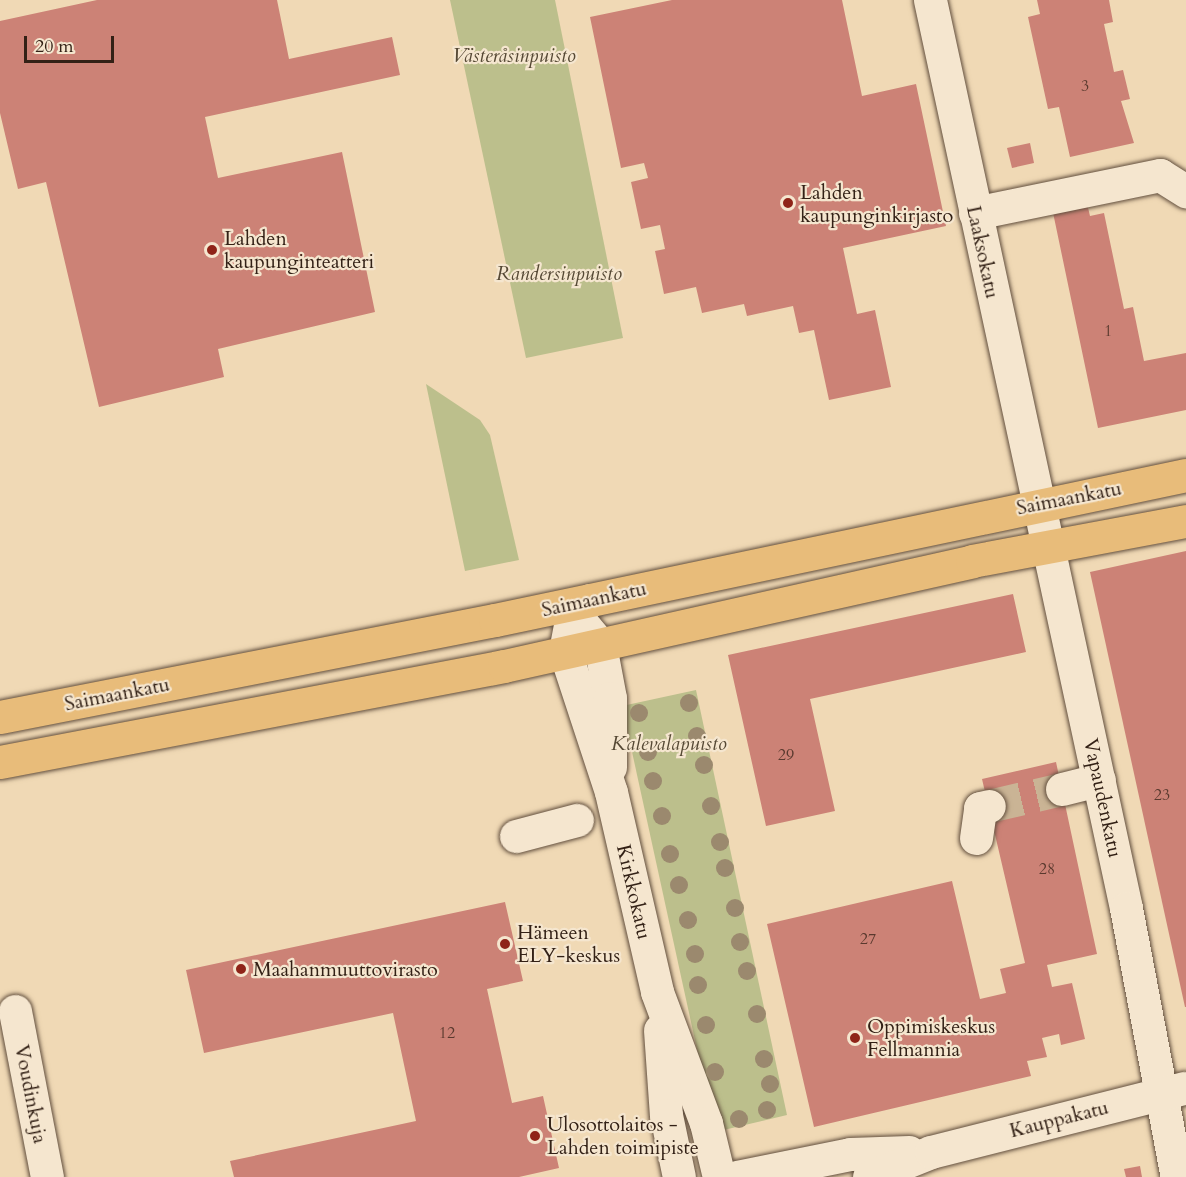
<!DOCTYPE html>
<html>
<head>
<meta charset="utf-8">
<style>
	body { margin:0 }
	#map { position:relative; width:1186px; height:1177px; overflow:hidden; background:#f0d9b5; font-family:Cardo,serif }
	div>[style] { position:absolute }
	.green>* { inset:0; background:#bcbf8c }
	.building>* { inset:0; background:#cc8276 }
	.minor-tunnel>* { height:33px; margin-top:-16.5px; transform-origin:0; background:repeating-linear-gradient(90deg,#cab495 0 33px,transparent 0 49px) }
	.roads { filter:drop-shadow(0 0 2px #624f3e) drop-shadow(0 0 2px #624f3e) }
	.minor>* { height:33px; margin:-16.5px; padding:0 16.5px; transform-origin:16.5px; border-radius:16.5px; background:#f5e6cf }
	.major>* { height:33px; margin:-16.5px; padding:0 16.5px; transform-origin:16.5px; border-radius:16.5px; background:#e8bc7a }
	.trees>* { width:18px; height:18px; margin:-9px; border-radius:50%; background:#9b896e }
	.dots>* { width:16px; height:16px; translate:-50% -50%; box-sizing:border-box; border:3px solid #f5e6cf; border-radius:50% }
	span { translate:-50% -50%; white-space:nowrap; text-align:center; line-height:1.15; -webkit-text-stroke:4.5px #f5e6cf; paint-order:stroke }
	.number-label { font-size:16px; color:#59392e }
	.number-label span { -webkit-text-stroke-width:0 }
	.park-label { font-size:20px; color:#554834; font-style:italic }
	.poi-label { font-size:20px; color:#332116 }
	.left { translate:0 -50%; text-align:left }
	.street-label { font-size:20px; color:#332116 }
	.scale { position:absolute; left:24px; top:36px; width:90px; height:27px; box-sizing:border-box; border:3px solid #332116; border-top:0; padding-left:8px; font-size:18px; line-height:21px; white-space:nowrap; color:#332116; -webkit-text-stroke:4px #f5e6cf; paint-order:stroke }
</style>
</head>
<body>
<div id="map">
	<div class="green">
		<div style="clip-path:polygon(450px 0,555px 0,623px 338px,526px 358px)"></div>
		<div style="clip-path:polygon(426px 384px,480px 420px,490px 435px,519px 560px,465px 571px)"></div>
		<div style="clip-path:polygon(696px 690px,787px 1115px,715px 1132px,622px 706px)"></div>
	</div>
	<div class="building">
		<div style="clip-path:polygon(97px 0,277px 0,289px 59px,392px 37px,400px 75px,205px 117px,218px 178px,342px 152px,375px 312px,218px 349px,224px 377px,99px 407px,46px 182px,18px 189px,0 113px,0 21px)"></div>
		<div style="clip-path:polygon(672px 0,842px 0,862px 96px,916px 84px,946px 226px,843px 248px,857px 314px,875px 310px,891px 387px,829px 400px,814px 330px,799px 333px,793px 306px,747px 316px,744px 304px,702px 313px,696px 287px,664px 294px,655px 251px,665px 249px,660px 225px,641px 229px,631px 182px,648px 178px,644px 163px,621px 168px,590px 17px)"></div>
		<div style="clip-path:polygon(1037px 0,1109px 0,1113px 22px,1104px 24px,1114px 72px,1123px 70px,1130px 99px,1121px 101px,1134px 143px,1070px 157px,1059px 107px,1048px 109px,1028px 17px,1040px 14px)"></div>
		<div style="clip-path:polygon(1030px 143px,1034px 163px,1012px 168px,1007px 148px)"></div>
		<div style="clip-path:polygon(1085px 195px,1090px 216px,1104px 213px,1124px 309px,1133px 307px,1144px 361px,1186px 353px,1186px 410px,1098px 428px,1051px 203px)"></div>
		<div style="clip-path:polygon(1186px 551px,1186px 1007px,1185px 1007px,1090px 572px)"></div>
		<div style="clip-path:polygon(1013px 594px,1026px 652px,810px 699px,835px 811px,766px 826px,728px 655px)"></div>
		<div style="clip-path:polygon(1056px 762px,1097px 954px,1047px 965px,1052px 987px,1072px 983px,1085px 1039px,1061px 1045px,1059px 1034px,1042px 1038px,1047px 1057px,1027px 1061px,1031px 1076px,814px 1127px,767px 924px,952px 881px,980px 999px,1006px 993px,1000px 969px,1025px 963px,982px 779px)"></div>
		<div style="clip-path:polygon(505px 902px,523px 981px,487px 989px,512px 1103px,543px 1096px,559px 1168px,519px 1177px,234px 1177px,230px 1161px,416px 1121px,393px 1013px,204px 1053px,186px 970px)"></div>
		<div style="clip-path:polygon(1140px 1166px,1142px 1177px,1126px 1177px,1124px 1169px)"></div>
	</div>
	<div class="minor-tunnel">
		<div style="left:989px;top:806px;width:75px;rotate:-13.1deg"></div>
	</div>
	<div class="roads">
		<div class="minor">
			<div style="left:930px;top:0;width:929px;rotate:77.82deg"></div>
			<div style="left:1126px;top:908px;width:274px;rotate:79.3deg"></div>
			<div style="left:975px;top:213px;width:189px;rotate:-11.6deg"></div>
			<div style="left:1160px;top:175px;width:31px;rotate:32deg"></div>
			<div style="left:590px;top:600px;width:23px;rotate:140deg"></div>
			<div style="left:572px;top:615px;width:38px;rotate:101deg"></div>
			<div style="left:565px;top:652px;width:147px;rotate:71.8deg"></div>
			<div style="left:611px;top:792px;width:205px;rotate:77deg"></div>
			<div style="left:657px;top:992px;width:140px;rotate:69.5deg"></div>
			<div style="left:706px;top:1123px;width:56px;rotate:76.5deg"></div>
			<div style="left:581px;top:622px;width:30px;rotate:50deg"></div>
			<div style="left:600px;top:645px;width:54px;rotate:79.3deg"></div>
			<div style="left:610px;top:698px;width:69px;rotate:90deg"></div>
			<div style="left:1062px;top:789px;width:38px;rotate:-14deg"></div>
			<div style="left:516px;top:836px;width:63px;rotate:-14.7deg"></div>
			<div style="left:976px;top:838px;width:30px;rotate:-82deg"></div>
			<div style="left:980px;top:808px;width:9px;rotate:-13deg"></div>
			<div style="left:15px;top:1011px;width:169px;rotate:79.1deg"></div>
			<div style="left:660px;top:1030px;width:85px;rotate:86deg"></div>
			<div style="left:666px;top:1115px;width:63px;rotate:78.2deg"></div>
			<div style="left:737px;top:1177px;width:115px;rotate:-11.5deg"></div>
			<div style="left:850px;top:1154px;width:59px;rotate:-1.9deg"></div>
			<div style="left:869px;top:1177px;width:67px;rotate:-22deg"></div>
			<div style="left:931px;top:1152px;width:261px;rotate:-14.2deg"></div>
		</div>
		<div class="major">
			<div style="left:0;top:717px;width:504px;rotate:-11.09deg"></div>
			<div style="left:495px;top:620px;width:706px;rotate:-11.85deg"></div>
			<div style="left:0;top:762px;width:513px;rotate:-10.78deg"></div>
			<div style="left:504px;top:666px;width:480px;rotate:-12.6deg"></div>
			<div style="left:972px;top:561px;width:218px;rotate:-10.6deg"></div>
		</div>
	</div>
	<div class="trees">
		<div style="left:689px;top:703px"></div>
		<div style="left:639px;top:713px"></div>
		<div style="left:697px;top:736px"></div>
		<div style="left:648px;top:752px"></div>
		<div style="left:704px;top:765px"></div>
		<div style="left:653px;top:781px"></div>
		<div style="left:711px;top:806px"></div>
		<div style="left:662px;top:816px"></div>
		<div style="left:720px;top:842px"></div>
		<div style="left:670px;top:854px"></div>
		<div style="left:725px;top:868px"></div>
		<div style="left:679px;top:885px"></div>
		<div style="left:735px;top:908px"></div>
		<div style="left:688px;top:920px"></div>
		<div style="left:740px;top:942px"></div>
		<div style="left:695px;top:954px"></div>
		<div style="left:747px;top:971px"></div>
		<div style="left:698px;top:985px"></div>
		<div style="left:757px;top:1014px"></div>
		<div style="left:706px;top:1025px"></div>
		<div style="left:764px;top:1059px"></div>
		<div style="left:715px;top:1072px"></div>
		<div style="left:770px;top:1084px"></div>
		<div style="left:767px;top:1110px"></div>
		<div style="left:739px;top:1119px"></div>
	</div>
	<div class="dots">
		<div style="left:788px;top:203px;background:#8f2418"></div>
		<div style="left:212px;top:250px;background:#8f2418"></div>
		<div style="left:505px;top:944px;background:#8f2418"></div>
		<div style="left:241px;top:969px;background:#8f2418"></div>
		<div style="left:855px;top:1038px;background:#8f2418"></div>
		<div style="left:535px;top:1136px;background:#8f2418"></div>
	</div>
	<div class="number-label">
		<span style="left:1085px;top:86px">3</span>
		<span style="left:1108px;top:331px">1</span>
		<span style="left:786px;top:755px">29</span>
		<span style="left:1162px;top:795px">23</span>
		<span style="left:1047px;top:869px">28</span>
		<span style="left:868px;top:939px">27</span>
		<span style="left:447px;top:1033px">12</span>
	</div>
	<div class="park-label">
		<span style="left:514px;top:55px">Västeråsinpuisto</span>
		<span style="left:559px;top:273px">Randersinpuisto</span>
		<span style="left:669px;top:743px">Kalevalapuisto</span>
	</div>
	<div class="poi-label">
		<span class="left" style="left:800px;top:204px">Lahden<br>kaupunginkirjasto</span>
		<span class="left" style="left:224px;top:250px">Lahden<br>kaupunginteatteri</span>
		<span class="left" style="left:517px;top:944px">Hämeen<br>ELY-keskus</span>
		<span class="left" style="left:253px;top:969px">Maahanmuuttovirasto</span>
		<span class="left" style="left:867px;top:1038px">Oppimiskeskus<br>Fellmannia</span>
		<span class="left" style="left:547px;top:1136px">Ulosottolaitos -<br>Lahden toimipiste</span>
	</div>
	<div class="street-label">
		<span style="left:983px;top:252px;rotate:78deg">Laaksokatu</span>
		<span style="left:1069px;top:498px;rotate:-11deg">Saimaankatu</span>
		<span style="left:594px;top:599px;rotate:-12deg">Saimaankatu</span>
		<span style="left:117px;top:694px;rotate:-11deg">Saimaankatu</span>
		<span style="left:1103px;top:798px;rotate:78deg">Vapaudenkatu</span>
		<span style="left:634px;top:892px;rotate:77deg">Kirkkokatu</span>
		<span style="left:31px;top:1094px;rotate:79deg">Voudinkuja</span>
		<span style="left:1059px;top:1119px;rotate:-14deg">Kauppakatu</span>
	</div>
	<div class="scale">20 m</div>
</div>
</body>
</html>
